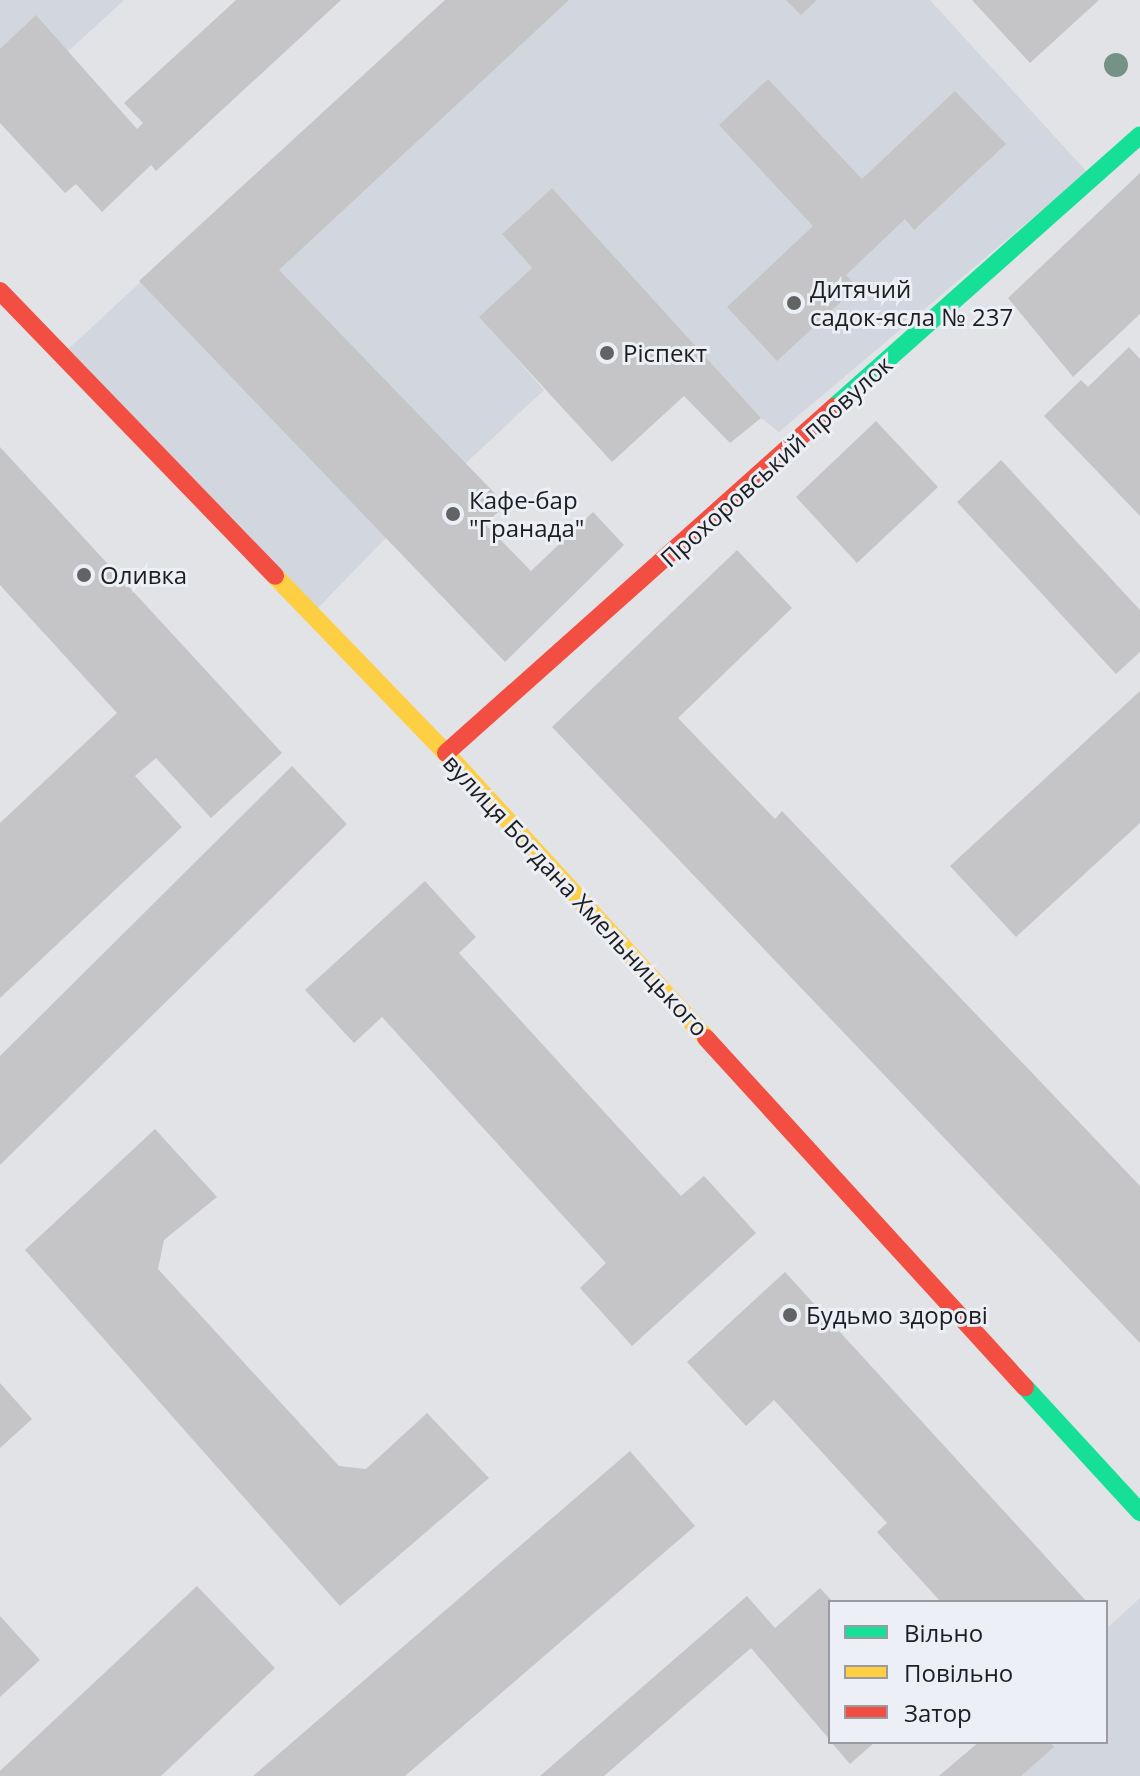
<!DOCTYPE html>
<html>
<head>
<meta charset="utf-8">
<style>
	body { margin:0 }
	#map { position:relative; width:1140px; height:1776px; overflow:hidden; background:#e2e3e6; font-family:"Open Sans",sans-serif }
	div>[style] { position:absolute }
	.built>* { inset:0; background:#d2d6de }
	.building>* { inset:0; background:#c5c5c8 }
	.fast>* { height:18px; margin:-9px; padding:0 9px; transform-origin:9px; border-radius:9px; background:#16e098 }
	.slow>* { height:18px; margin:-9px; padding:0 9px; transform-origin:9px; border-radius:9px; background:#ffcf43 }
	.jam>* { height:18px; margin:-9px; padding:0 9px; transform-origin:9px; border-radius:9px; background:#f24e42 }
	.trees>* { width:24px; height:24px; margin:-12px; border-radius:50%; background:#759287 }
	.dots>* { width:22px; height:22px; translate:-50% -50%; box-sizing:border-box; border:4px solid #edeff6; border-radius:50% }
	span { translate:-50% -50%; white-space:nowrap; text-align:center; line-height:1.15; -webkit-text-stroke:6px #edeff6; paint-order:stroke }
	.poi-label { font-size:24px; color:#1d1e20 }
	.left { translate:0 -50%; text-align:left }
	.street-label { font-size:24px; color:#1d1e20 }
	.legend { position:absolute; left:828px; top:1600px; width:280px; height:144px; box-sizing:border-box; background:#edeff6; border:2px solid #9a9ba0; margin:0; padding:10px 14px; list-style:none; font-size:24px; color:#1d1e20 }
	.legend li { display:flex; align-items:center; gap:16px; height:40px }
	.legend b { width:40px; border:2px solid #9a9ba0 }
</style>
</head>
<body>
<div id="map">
	<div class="built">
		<div style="clip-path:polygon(0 0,124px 0,0 114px)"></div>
		<div style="clip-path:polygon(445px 0,930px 0,1087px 172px,779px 432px,761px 418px,552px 188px,502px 234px,532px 268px,480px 317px,544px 390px,386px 538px,315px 611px,64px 353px)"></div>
		<div style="clip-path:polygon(1140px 1598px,1140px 1776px,939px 1776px,979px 1742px,1106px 1742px,1106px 1629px)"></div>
	</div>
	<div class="building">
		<div style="clip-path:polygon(236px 0,341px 0,156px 171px,151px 165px,102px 212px,76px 184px,65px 193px,0 123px,0 49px,36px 15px,137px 129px,143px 123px,124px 103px)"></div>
		<div style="clip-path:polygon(445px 0,569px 0,279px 270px,506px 505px,485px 524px,531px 571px,593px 512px,624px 545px,505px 662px,139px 281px)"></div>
		<div style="clip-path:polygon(786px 0,817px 0,801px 15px)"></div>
		<div style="clip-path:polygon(972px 0,1099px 0,1030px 63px)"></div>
		<div style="clip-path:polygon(768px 79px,862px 179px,955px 91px,1006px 144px,914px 230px,905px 219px,846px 275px,857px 287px,777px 361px,727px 307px,813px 226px,719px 125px)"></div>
		<div style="clip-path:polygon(1140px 173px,1140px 314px,1073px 377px,1008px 298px)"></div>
		<div style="clip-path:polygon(552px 188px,761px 418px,730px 443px,684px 396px,612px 462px,479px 317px,532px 268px,502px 234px)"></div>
		<div style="clip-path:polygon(1129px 347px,1140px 359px,1140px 516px,1044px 416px,1081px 380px,1088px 387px)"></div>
		<div style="clip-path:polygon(876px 421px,938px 487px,857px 563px,796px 497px)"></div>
		<div style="clip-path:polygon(0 447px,282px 753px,211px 818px,156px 758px,135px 776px,182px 827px,0 998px,0 823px,117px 713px,0 585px)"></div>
		<div style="clip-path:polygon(1001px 460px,1140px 610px,1140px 652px,1116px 674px,957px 502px)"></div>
		<div style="clip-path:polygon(737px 550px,792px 608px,678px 718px,775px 819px,782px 811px,1140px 1186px,1140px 1343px,552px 727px)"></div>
		<div style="clip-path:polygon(1140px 691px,1140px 823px,1016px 937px,950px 866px)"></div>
		<div style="clip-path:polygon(292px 766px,347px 824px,0 1165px,0 1056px)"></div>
		<div style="clip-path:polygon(425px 881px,476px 937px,459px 953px,681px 1196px,704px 1176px,756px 1233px,632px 1346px,580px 1288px,606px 1263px,382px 1017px,354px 1043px,305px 990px)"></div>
		<div style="clip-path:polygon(155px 1129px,217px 1197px,164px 1240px,158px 1269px,339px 1466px,366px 1469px,427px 1413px,489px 1478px,340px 1606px,25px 1250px)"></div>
		<div style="clip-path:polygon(785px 1272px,1077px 1591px,1087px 1602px,941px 1602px,877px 1532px,887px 1523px,774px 1400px,746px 1426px,687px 1362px)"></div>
		<div style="clip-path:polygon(0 1383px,32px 1419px,0 1448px)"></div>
		<div style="clip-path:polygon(630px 1451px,695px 1526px,405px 1776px,253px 1776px)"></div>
		<div style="clip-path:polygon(197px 1586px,275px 1668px,161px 1776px,0 1776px,0 1771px)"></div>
		<div style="clip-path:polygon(820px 1588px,833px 1602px,830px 1740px,751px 1648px,604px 1776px,540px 1776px,747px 1596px,775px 1628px)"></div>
		<div style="clip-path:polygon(0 1616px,40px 1660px,0 1697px)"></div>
		<div style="clip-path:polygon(831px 1742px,875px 1742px,850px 1764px)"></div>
		<div style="clip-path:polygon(979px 1742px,1050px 1742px,1054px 1747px,1021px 1776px,939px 1776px)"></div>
	</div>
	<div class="fast">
		<div style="left:834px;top:407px;width:409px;rotate:-41.6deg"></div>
		<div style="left:1025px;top:1387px;width:170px;rotate:47.4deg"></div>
	</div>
	<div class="slow">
		<div style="left:275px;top:576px;width:246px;rotate:46deg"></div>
		<div style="left:446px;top:753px;width:386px;rotate:47.6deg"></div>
	</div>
	<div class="jam">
		<div style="left:0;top:291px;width:396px;rotate:46deg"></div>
		<div style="left:446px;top:753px;width:520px;rotate:-41.73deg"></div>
		<div style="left:706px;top:1038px;width:473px;rotate:47.6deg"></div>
	</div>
	<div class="trees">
		<div style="left:1116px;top:65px"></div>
	</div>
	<div class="dots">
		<div style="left:794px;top:303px;background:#626365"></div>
		<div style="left:607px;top:353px;background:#626365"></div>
		<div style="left:453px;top:514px;background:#626365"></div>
		<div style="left:84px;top:575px;background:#626365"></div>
		<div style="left:790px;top:1315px;background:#626365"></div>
	</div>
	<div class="poi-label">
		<span class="left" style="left:810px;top:303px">Дитячий<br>садок-ясла № 237</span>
		<span class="left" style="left:623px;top:353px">Ріспект</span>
		<span class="left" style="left:469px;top:514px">Кафе-бар<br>"Гранада"</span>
		<span class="left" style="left:100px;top:575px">Оливка</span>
		<span class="left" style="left:806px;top:1315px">Будьмо здорові</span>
	</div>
	<div class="street-label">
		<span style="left:776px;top:461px;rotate:-42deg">Прохоровський провулок</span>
		<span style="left:576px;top:895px;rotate:47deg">вулиця Богдана Хмельницького</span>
	</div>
	<ul class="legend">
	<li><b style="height:10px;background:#16e098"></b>Вільно</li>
	<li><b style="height:10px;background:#ffcf43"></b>Повільно</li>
	<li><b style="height:10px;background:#f24e42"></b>Затор</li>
	</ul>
</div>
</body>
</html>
